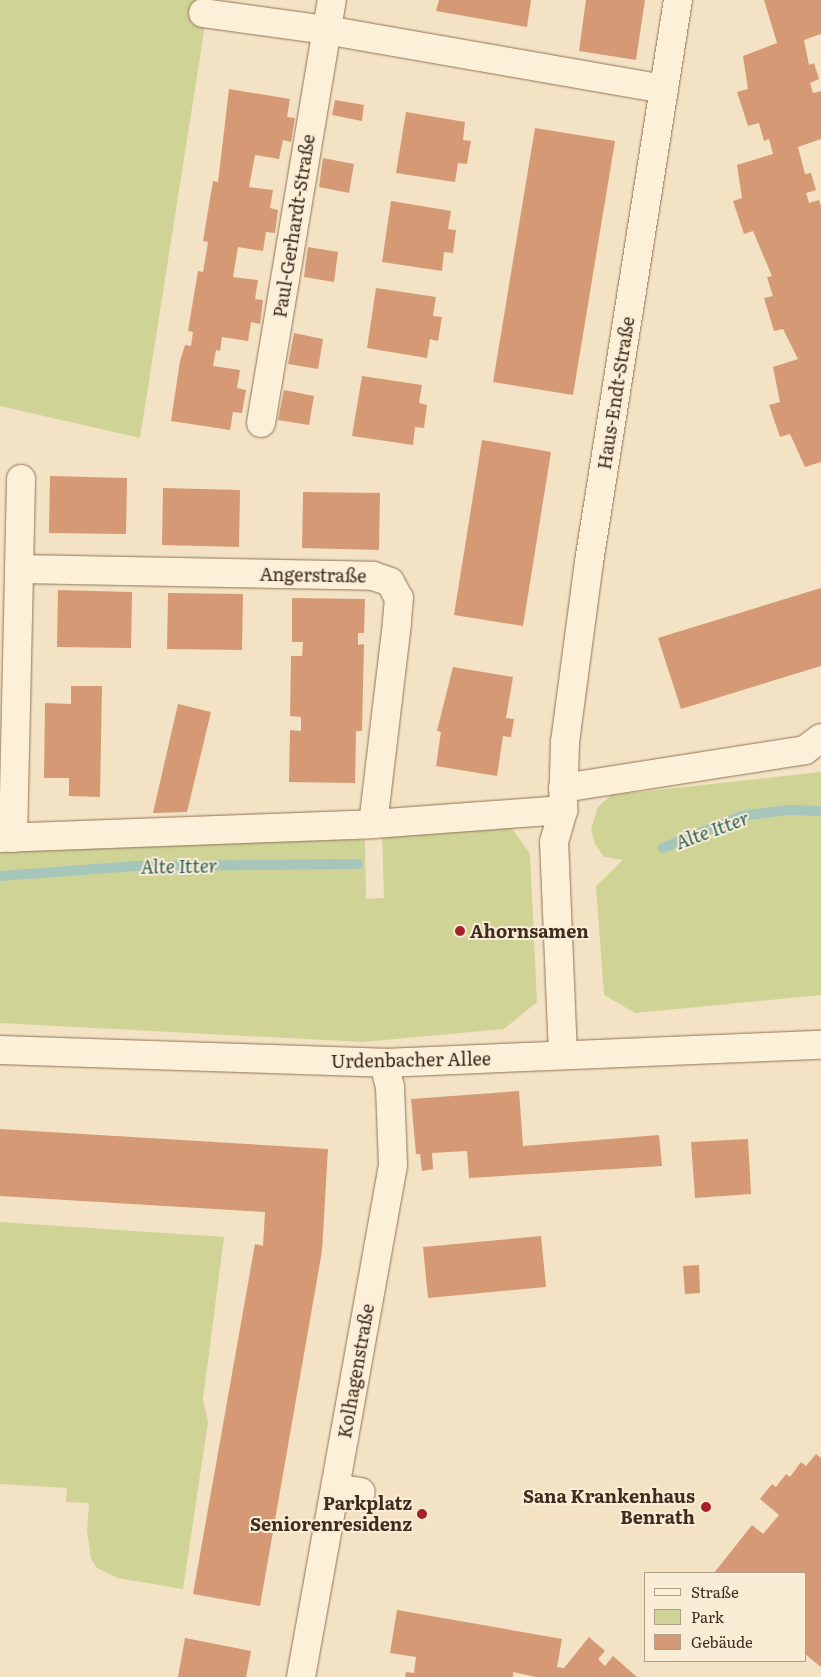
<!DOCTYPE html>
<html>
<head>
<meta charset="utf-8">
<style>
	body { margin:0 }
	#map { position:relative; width:821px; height:1677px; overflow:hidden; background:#f3e3c4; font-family:Literata,serif }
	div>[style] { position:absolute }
	.green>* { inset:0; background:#cfd396 }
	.stream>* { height:10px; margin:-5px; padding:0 5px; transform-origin:5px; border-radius:5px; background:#a6c6bb }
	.building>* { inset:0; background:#d59976 }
	.roads { filter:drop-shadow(0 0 1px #907358) drop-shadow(0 0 1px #907358) }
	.minor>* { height:28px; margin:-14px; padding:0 14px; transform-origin:14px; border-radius:14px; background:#fcf0d9 }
	.dots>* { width:14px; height:14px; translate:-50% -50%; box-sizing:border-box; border:2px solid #f9edd5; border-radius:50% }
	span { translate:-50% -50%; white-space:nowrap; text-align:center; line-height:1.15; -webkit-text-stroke:4px #f9edd5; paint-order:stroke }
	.street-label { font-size:18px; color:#3f2c1e }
	.poi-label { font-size:18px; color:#3f2c1e; font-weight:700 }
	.left { translate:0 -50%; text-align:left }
	.right { translate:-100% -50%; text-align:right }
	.water-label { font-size:19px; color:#2b605a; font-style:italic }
	.legend { position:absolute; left:644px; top:1572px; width:162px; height:90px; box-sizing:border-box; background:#f9edd5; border:1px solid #afa08c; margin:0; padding:6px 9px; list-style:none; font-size:15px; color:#3f2c1e }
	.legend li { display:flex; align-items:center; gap:10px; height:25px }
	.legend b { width:25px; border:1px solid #afa08c }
</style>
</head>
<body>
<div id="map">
	<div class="green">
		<div style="clip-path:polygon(0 0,209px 0,140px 438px,0 406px)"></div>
		<div style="clip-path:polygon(821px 772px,821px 995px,635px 1013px,604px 995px,596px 886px,623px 860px,604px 857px,595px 844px,591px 829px,598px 807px,611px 795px)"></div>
		<div style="clip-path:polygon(509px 824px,530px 854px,537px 1002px,504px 1029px,363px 1042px,0 1023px,0 828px,365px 840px,366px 899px,384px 898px,382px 832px)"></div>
		<div style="clip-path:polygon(0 1222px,224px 1237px,203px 1399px,208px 1422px,183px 1589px,118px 1578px,97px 1568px,91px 1559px,87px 1531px,89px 1503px,66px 1502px,67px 1488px,0 1484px)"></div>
	</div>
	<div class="stream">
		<div style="left:663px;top:848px;width:84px;rotate:-22.3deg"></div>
		<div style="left:741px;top:816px;width:48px;rotate:-7.1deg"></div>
		<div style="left:789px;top:810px;width:32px;rotate:2deg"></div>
		<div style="left:0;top:876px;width:137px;rotate:-4.2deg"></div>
		<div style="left:137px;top:866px;width:221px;rotate:-0.5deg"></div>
	</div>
	<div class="building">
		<div style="clip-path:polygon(439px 0,531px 0,527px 27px,436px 11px)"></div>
		<div style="clip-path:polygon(586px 0,645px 0,636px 60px,579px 51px)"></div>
		<div style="clip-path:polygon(764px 0,821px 0,821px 34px,804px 40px,809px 65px,814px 63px,819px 79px,810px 83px,813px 93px,821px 91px,821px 139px,798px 147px,805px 174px,811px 173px,816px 190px,806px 193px,809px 203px,819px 200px,821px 206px,821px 462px,805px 467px,790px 434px,780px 437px,769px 405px,780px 402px,773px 367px,798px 359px,783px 329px,774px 331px,764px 298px,773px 296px,767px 277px,772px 276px,753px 231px,744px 234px,733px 201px,742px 198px,737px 165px,773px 154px,769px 139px,764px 141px,759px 123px,748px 126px,737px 92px,748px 89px,743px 56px,777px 43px)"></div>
		<div style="clip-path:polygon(229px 89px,290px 99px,287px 117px,295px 118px,291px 142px,283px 140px,279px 159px,255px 155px,249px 187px,273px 190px,270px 208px,278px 210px,275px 233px,266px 232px,263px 251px,238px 247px,233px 277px,258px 280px,255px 299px,263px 300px,260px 324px,251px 322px,248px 341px,222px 337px,220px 351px,216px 350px,213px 366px,240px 370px,237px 388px,246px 390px,242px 413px,233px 412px,230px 430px,171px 421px,180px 361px,185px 345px,191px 346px,193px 332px,188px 331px,198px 271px,203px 272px,208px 242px,203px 241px,213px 181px,218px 182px)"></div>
		<div style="clip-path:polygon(335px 100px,364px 105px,362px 121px,332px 115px)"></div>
		<div style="clip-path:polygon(406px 112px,465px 122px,463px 140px,471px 141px,469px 152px,467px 164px,458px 163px,455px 182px,396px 173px)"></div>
		<div style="clip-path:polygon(535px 128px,615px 141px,573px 395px,493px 382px)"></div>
		<div style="clip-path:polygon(323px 158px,354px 164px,349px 193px,319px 187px)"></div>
		<div style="clip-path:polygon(391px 201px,451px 211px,448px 229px,456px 230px,453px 253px,444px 252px,442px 271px,382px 262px)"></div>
		<div style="clip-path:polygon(308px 247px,338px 252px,334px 282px,304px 277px)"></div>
		<div style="clip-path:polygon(376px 288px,436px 297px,433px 316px,442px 317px,438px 341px,430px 339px,427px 358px,367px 348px)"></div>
		<div style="clip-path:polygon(294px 333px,323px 339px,318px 369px,288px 364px)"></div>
		<div style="clip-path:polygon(362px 376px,422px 385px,419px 403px,427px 405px,424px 428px,415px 427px,413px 445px,352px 436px)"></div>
		<div style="clip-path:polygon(284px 390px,314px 396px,309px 425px,278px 420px)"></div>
		<div style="clip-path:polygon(482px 440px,551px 452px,523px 626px,454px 615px)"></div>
		<div style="clip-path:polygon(50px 476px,127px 478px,126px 534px,49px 533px)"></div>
		<div style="clip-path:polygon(163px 488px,240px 490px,239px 547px,162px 545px)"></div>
		<div style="clip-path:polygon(303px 492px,380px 493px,379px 550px,302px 548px)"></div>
		<div style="clip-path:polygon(821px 588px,821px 666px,681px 709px,658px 638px)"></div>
		<div style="clip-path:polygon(58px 590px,132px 592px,131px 648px,57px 647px)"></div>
		<div style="clip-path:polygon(168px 593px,243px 594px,242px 650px,167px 649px)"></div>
		<div style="clip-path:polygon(292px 598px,365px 599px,364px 633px,358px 633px,358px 645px,364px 644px,362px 731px,356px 731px,355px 783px,289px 782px,290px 730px,301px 731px,301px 717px,290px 716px,291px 656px,302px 656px,303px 642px,292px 642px)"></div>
		<div style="clip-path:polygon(453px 667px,513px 677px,506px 718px,514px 719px,511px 737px,503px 736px,497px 776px,436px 766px,441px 732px,437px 731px)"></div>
		<div style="clip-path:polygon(71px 686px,102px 686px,100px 797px,69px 796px,69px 778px,44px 778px,45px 703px,71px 704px)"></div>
		<div style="clip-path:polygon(178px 704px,211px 712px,187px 812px,153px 813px)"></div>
		<div style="clip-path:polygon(519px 1091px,523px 1146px,659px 1135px,662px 1166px,469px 1178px,467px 1151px,432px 1153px,433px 1169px,422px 1171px,420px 1154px,416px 1154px,411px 1099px)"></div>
		<div style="clip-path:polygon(0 1129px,328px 1149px,322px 1251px,260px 1606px,193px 1594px,255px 1244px,263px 1246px,265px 1212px,0 1196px)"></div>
		<div style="clip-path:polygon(748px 1139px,751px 1194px,695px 1198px,691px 1142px)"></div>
		<div style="clip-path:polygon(541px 1236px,546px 1287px,428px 1298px,423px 1247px)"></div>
		<div style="clip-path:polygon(699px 1265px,700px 1293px,685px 1294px,683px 1266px)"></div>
		<div style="clip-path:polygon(816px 1454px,821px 1458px,821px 1667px,805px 1654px,805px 1573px,714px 1573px,752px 1525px,763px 1534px,779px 1515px,760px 1499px,772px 1484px,776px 1487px,786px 1474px,790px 1477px,801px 1462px,806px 1466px)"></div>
		<div style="clip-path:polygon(397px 1610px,562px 1639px,557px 1667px,564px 1668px,589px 1637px,605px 1651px,598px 1659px,605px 1666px,613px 1656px,637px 1677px,536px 1677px,513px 1672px,513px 1677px,405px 1677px,406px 1672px,414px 1673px,416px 1657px,390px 1653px)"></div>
		<div style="clip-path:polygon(185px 1638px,251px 1651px,246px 1677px,178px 1677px)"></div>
	</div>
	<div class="roads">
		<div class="minor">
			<div style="left:203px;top:13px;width:124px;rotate:7.9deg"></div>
			<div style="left:326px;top:30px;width:342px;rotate:9.9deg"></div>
			<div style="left:261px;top:423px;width:429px;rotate:-80.5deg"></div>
			<div style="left:19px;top:569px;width:90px;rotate:-88.7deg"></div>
			<div style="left:563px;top:788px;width:245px;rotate:-8.9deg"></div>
			<div style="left:805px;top:750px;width:20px;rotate:-37deg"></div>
			<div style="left:0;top:838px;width:373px;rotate:-2.1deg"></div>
			<div style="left:373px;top:824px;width:191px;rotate:-4.2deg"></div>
			<div style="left:13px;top:838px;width:269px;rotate:-88.7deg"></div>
			<div style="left:19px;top:569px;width:354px;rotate:1.1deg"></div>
			<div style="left:373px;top:576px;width:18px;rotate:19deg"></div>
			<div style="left:390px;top:582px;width:18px;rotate:61deg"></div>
			<div style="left:399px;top:598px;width:25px;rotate:95deg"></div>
			<div style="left:397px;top:623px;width:202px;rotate:96.8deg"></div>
			<div style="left:0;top:1050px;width:384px;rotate:1.9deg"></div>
			<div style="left:384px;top:1063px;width:437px;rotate:-2.4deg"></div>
			<div style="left:563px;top:1055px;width:213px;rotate:-92.4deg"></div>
			<div style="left:554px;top:842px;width:33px;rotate:-74deg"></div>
			<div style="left:563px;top:810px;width:68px;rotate:-88.3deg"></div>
			<div style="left:565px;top:742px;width:182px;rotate:-82.4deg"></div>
			<div style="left:589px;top:562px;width:569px;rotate:-81deg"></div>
			<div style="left:335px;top:1488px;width:26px;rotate:9deg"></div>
			<div style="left:301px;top:1677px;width:520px;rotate:-79.81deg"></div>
			<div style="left:393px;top:1165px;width:78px;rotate:-92.2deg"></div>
			<div style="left:390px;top:1087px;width:25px;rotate:-104deg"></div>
		</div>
	</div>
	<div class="dots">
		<div style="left:460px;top:931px;background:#a62129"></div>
		<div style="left:706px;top:1507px;background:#a62129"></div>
		<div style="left:422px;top:1514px;background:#a62129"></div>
	</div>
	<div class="street-label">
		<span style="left:294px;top:226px;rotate:-81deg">Paul-Gerhardt-Straße</span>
		<span style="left:616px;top:393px;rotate:-81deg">Haus-Endt-Straße</span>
		<span style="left:313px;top:575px;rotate:1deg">Angerstraße</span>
		<span style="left:411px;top:1060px;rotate:-1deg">Urdenbacher Allee</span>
		<span style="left:356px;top:1371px;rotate:-80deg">Kolhagenstraße</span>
	</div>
	<div class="poi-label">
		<span class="left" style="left:470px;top:931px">Ahornsamen</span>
		<span class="right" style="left:695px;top:1507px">Sana Krankenhaus<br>Benrath</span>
		<span class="right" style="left:412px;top:1514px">Parkplatz<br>Seniorenresidenz</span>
	</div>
	<div class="water-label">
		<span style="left:712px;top:830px;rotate:-20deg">Alte Itter</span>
		<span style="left:179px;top:866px;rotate:-1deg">Alte Itter</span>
	</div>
	<ul class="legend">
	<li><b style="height:6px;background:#fcf0d9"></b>Straße</li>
	<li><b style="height:14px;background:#cfd396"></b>Park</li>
	<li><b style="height:14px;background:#d59976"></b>Gebäude</li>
	</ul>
</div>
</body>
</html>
